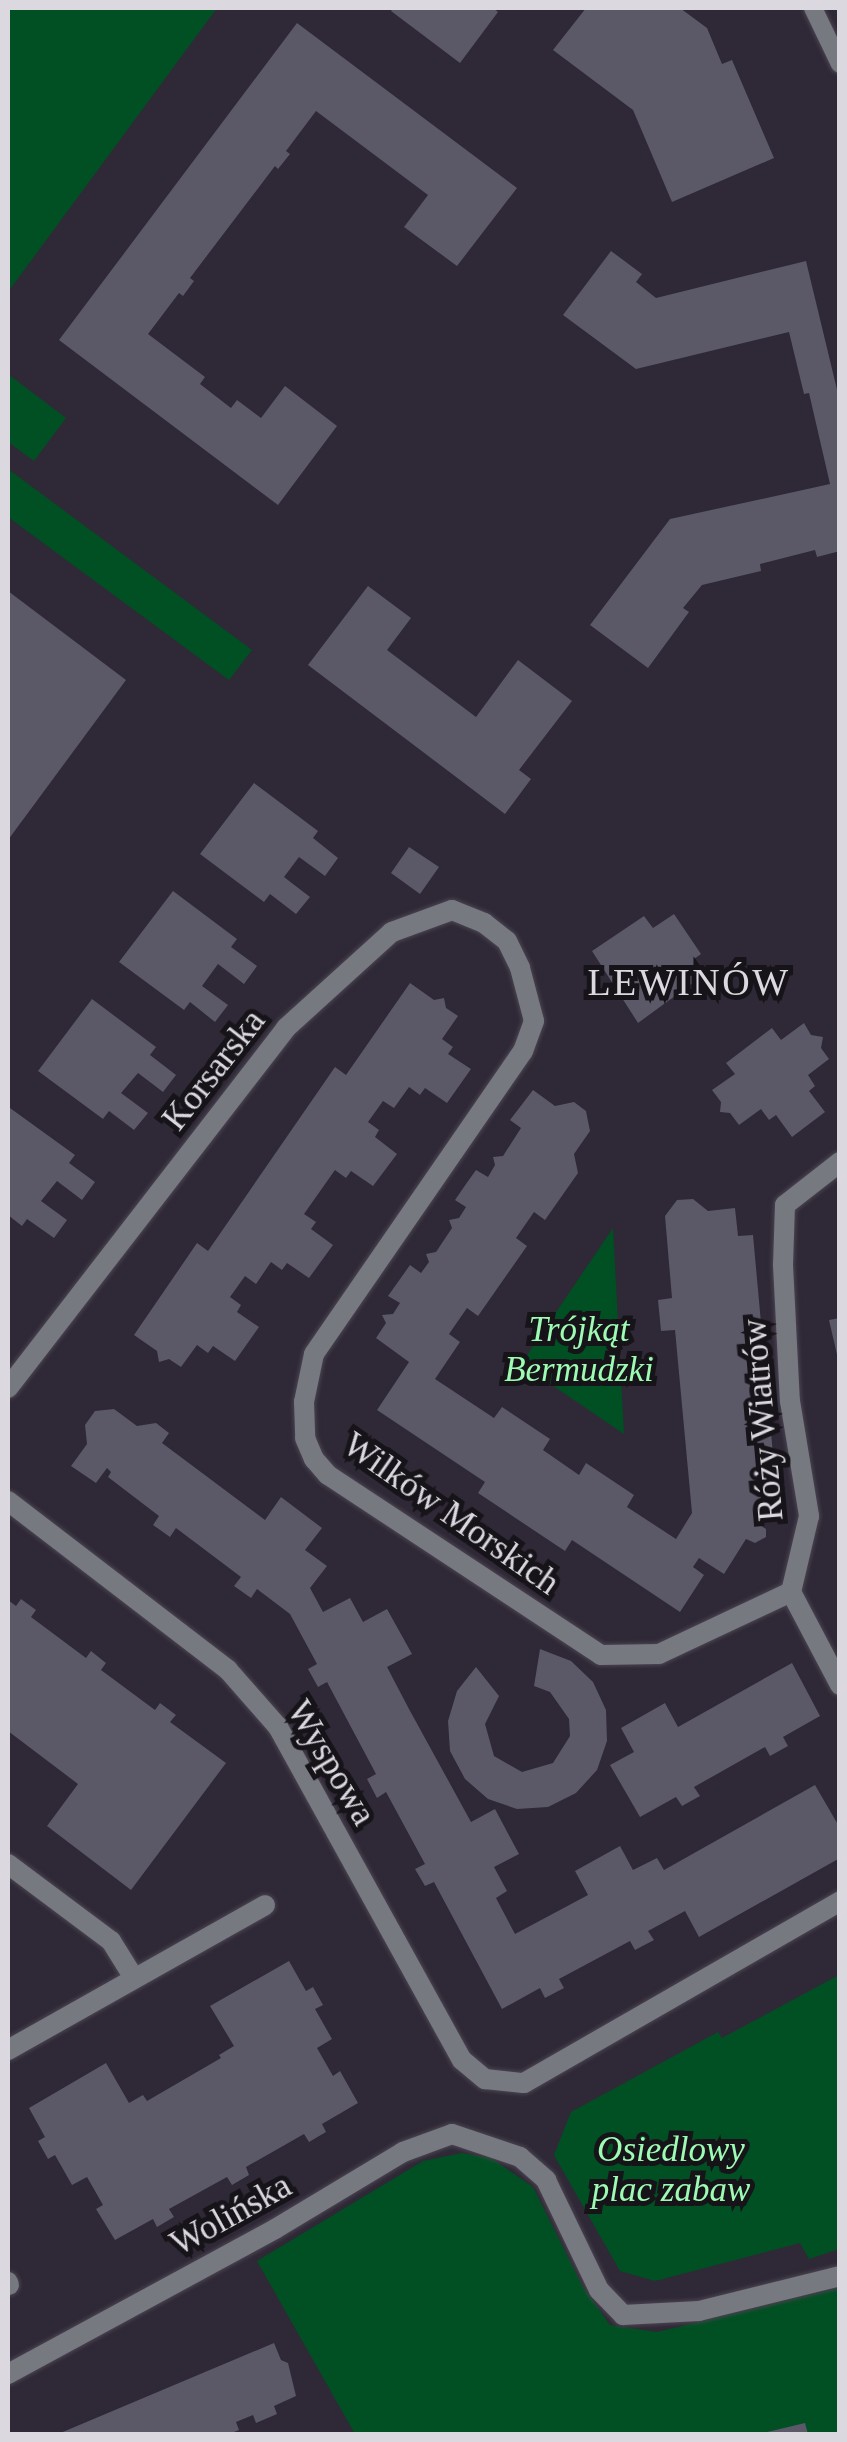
<!DOCTYPE html>
<html>
<head>
<meta charset="utf-8">
<style>
	body { margin:0 }
	#map { position:relative; width:847px; height:2442px; overflow:hidden; background:#2f2836; font-family:Georgia,serif }
	div>[style] { position:absolute }
	.green>* { inset:0; background:#015023 }
	.building>* { inset:0; background:#5b5868 }
	.roads { filter:drop-shadow(0 0 2px #4b4451) drop-shadow(0 0 2px #4b4451) }
	.lane>* { height:18px; margin:-9px; padding:0 9px; transform-origin:9px; border-radius:9px; background:#767980 }
	.street>* { height:20px; margin:-10px; padding:0 10px; transform-origin:10px; border-radius:10px; background:#767980 }
	span { translate:-50% -50%; white-space:nowrap; text-align:center; line-height:1.15; -webkit-text-stroke:10px #161319; paint-order:stroke }
	.street-label { font-size:35px; color:#dcd8e0 }
	.park-label { font-size:35px; color:#9dfbb3; font-style:italic }
	.neighbourhood-label { font-size:38px; color:#dcd8e0; letter-spacing:2.5px }
	.frame { position:absolute; inset:0; border:10px solid #dcd8e0; pointer-events:none }
</style>
</head>
<body>
<div id="map">
	<div class="green">
		<div style="clip-path:polygon(8px 8px,217px 8px,8px 292px)"></div>
		<div style="clip-path:polygon(8px 374px,66px 418px,34px 461px,8px 442px)"></div>
		<div style="clip-path:polygon(8px 469px,252px 650px,229px 680px,8px 517px)"></div>
		<div style="clip-path:polygon(613px 1228px,624px 1434px,521px 1364px)"></div>
		<div style="clip-path:polygon(839px 1975px,839px 2249px,809px 2259px,800px 2243px,655px 2281px,620px 2271px,554px 2155px,571px 2112px,718px 2032px,722px 2038px)"></div>
		<div style="clip-path:polygon(462px 2153px,491px 2158px,533px 2187px,582px 2285px,610px 2325px,657px 2332px,839px 2288px,839px 2434px,355px 2434px,257px 2261px,423px 2161px)"></div>
	</div>
	<div class="building">
		<div style="clip-path:polygon(393px 8px,493px 8px,498px 12px,460px 63px,391px 11px)"></div>
		<div style="clip-path:polygon(586px 8px,680px 8px,707px 28px,722px 64px,732px 60px,774px 158px,672px 202px,633px 110px,553px 50px)"></div>
		<div style="clip-path:polygon(297px 23px,517px 188px,457px 266px,404px 227px,428px 195px,316px 111px,286px 151px,290px 154px,278px 169px,275px 166px,190px 278px,194px 281px,183px 296px,179px 293px,148px 334px,205px 377px,200px 384px,231px 408px,237px 400px,261px 418px,285px 386px,337px 426px,278px 505px,59px 340px)"></div>
		<div style="clip-path:polygon(611px 251px,642px 274px,636px 282px,656px 298px,806px 261px,840px 402px,840px 551px,817px 557px,815px 550px,760px 564px,761px 571px,702px 585px,683px 608px,689px 612px,648px 668px,590px 625px,670px 519px,830px 484px,809px 393px,804px 394px,789px 332px,636px 369px,563px 315px)"></div>
		<div style="clip-path:polygon(368px 586px,411px 618px,387px 650px,476px 717px,518px 660px,572px 701px,519px 770px,531px 779px,505px 814px,308px 665px)"></div>
		<div style="clip-path:polygon(8px 591px,126px 680px,8px 840px)"></div>
		<div style="clip-path:polygon(254px 783px,318px 831px,313px 838px,338px 858px,325px 876px,299px 857px,284px 877px,310px 897px,296px 914px,270px 894px,264px 902px,200px 854px)"></div>
		<div style="clip-path:polygon(409px 847px,439px 867px,420px 894px,391px 873px)"></div>
		<div style="clip-path:polygon(173px 891px,237px 939px,231px 947px,257px 966px,244px 984px,218px 964px,202px 986px,228px 1005px,215px 1022px,190px 1002px,184px 1010px,119px 962px)"></div>
		<div style="clip-path:polygon(674px 914px,701px 954px,694px 959px,705px 974px,638px 1023px,592px 951px,644px 916px,653px 928px)"></div>
		<div style="clip-path:polygon(410px 983px,434px 1000px,444px 998px,446px 1008px,458px 1016px,442px 1039px,453px 1047px,448px 1054px,471px 1069px,447px 1103px,425px 1088px,420px 1095px,409px 1087px,394px 1108px,383px 1101px,368px 1122px,379px 1130px,375px 1137px,397px 1154px,373px 1186px,351px 1171px,346px 1178px,335px 1170px,304px 1214px,316px 1222px,311px 1229px,333px 1245px,309px 1278px,287px 1263px,282px 1270px,271px 1262px,256px 1284px,245px 1276px,230px 1297px,241px 1305px,237px 1312px,259px 1327px,235px 1361px,213px 1346px,208px 1353px,197px 1345px,181px 1367px,169px 1359px,159px 1362px,157px 1351px,134px 1335px,197px 1243px,208px 1251px,335px 1067px,346px 1075px)"></div>
		<div style="clip-path:polygon(92px 999px,156px 1047px,150px 1055px,176px 1075px,163px 1092px,138px 1073px,121px 1093px,148px 1113px,134px 1130px,109px 1111px,103px 1119px,38px 1071px)"></div>
		<div style="clip-path:polygon(804px 1023px,811px 1035px,823px 1037px,821px 1048px,829px 1059px,808px 1075px,815px 1086px,809px 1091px,825px 1112px,792px 1137px,776px 1115px,769px 1120px,761px 1109px,739px 1125px,730px 1113px,720px 1112px,721px 1102px,712px 1090px,735px 1074px,726px 1063px,772px 1028px,781px 1040px)"></div>
		<div style="clip-path:polygon(533px 1090px,555px 1106px,574px 1102px,586px 1111px,590px 1131px,574px 1154px,578px 1173px,545px 1220px,534px 1212px,516px 1238px,527px 1246px,478px 1316px,467px 1308px,449px 1334px,460px 1342px,435px 1379px,494px 1418px,502px 1407px,550px 1439px,543px 1450px,579px 1475px,586px 1463px,634px 1495px,627px 1507px,676px 1539px,692px 1513px,675px 1330px,661px 1331px,658px 1300px,672px 1298px,665px 1216px,677px 1200px,693px 1199px,708px 1211px,735px 1208px,738px 1236px,753px 1235px,778px 1509px,755px 1511px,755px 1522px,766px 1529px,766px 1537px,755px 1543px,746px 1539px,724px 1574px,699px 1558px,693px 1567px,704px 1575px,680px 1612px,572px 1540px,565px 1551px,478px 1493px,485px 1482px,377px 1410px,409px 1362px,376px 1338px,386px 1323px,382px 1315px,393px 1314px,400px 1303px,388px 1296px,410px 1265px,421px 1273px,429px 1262px,426px 1254px,436px 1252px,452px 1228px,449px 1220px,459px 1218px,466px 1207px,455px 1200px,466px 1184px,476px 1170px,488px 1177px,495px 1165px,493px 1157px,503px 1156px,521px 1128px,510px 1120px)"></div>
		<div style="clip-path:polygon(10px 1108px,75px 1155px,69px 1163px,95px 1182px,82px 1200px,57px 1181px,41px 1201px,67px 1220px,54px 1238px,27px 1219px,22px 1226px,8px 1215px)"></div>
		<div style="clip-path:polygon(840px 1318px,840px 1358px,838px 1359px,829px 1320px)"></div>
		<div style="clip-path:polygon(114px 1409px,137px 1426px,156px 1423px,169px 1433px,162px 1443px,265px 1520px,281px 1497px,322px 1528px,305px 1550px,327px 1566px,310px 1588px,323px 1612px,350px 1598px,363px 1622px,387px 1609px,412px 1654px,387px 1667px,409px 1709px,471px 1822px,495px 1809px,519px 1854px,494px 1867px,507px 1891px,496px 1898px,515px 1934px,588px 1895px,575px 1871px,620px 1846px,633px 1870px,657px 1858px,664px 1870px,815px 1785px,840px 1828px,840px 1858px,699px 1937px,685px 1911px,648px 1931px,654px 1940px,635px 1950px,630px 1941px,559px 1979px,564px 1988px,545px 1998px,540px 1988px,502px 2009px,434px 1882px,425px 1886px,415px 1869px,425px 1864px,386px 1792px,377px 1798px,367px 1779px,376px 1774px,327px 1682px,318px 1687px,308px 1669px,317px 1664px,290px 1614px,257px 1589px,251px 1598px,234px 1586px,241px 1577px,176px 1528px,170px 1537px,153px 1525px,159px 1516px,108px 1477px,111px 1472px,107px 1468px,96px 1483px,71px 1466px,87px 1444px,85px 1425px,95px 1411px)"></div>
		<div style="clip-path:polygon(21px 1599px,36px 1610px,31px 1617px,86px 1658px,91px 1651px,106px 1663px,101px 1670px,155px 1710px,160px 1703px,176px 1715px,170px 1722px,226px 1763px,131px 1890px,47px 1826px,78px 1784px,8px 1731px,8px 1600px,16px 1606px)"></div>
		<div style="clip-path:polygon(540px 1649px,571px 1661px,593px 1682px,606px 1710px,607px 1741px,597px 1770px,576px 1793px,548px 1807px,517px 1809px,488px 1799px,465px 1779px,450px 1751px,448px 1721px,457px 1691px,476px 1667px,499px 1696px,485px 1724px,494px 1756px,522px 1772px,553px 1763px,570px 1736px,569px 1719px,550px 1692px,534px 1686px)"></div>
		<div style="clip-path:polygon(792px 1663px,820px 1716px,783px 1737px,788px 1746px,770px 1756px,765px 1747px,694px 1787px,700px 1796px,682px 1806px,676px 1797px,640px 1817px,610px 1765px,634px 1752px,621px 1728px,665px 1703px,678px 1727px)"></div>
		<div style="clip-path:polygon(289px 1961px,306px 1991px,313px 1987px,323px 2005px,315px 2009px,332px 2039px,317px 2048px,333px 2076px,340px 2071px,358px 2103px,322px 2124px,326px 2132px,309px 2142px,304px 2134px,246px 2167px,249px 2175px,232px 2185px,227px 2177px,169px 2209px,174px 2217px,157px 2227px,153px 2219px,115px 2240px,96px 2209px,103px 2205px,87px 2177px,72px 2185px,55px 2155px,48px 2159px,38px 2141px,45px 2137px,29px 2108px,106px 2063px,129px 2103px,143px 2095px,147px 2101px,221px 2058px,219px 2055px,234px 2046px,210px 2006px)"></div>
		<div style="clip-path:polygon(274px 2343px,281px 2360px,288px 2363px,296px 2396px,274px 2406px,277px 2414px,256px 2423px,253px 2415px,236px 2422px,239px 2430px,229px 2434px,58px 2434px)"></div>
		<div style="clip-path:polygon(805px 2423px,808px 2434px,763px 2434px,763px 2433px)"></div>
	</div>
	<div class="roads">
		<div class="lane">
			<div style="left:813px;top:8px;width:62px;rotate:64.3deg"></div>
		</div>
		<div class="street">
			<div style="left:840px;top:1162px;width:70px;rotate:142deg"></div>
			<div style="left:785px;top:1205px;width:60px;rotate:91.9deg"></div>
			<div style="left:783px;top:1265px;width:136px;rotate:87.1deg"></div>
			<div style="left:790px;top:1401px;width:117px;rotate:80.6deg"></div>
			<div style="left:809px;top:1516px;width:78px;rotate:103.3deg"></div>
			<div style="left:791px;top:1592px;width:105px;rotate:62.2deg"></div>
			<div style="left:8px;top:1388px;width:455px;rotate:-52.3deg"></div>
			<div style="left:286px;top:1028px;width:143px;rotate:-42.2deg"></div>
			<div style="left:392px;top:932px;width:64px;rotate:-20.1deg"></div>
			<div style="left:452px;top:910px;width:35px;rotate:22deg"></div>
			<div style="left:484px;top:923px;width:29px;rotate:38deg"></div>
			<div style="left:507px;top:941px;width:30px;rotate:64deg"></div>
			<div style="left:520px;top:968px;width:55px;rotate:75.2deg"></div>
			<div style="left:534px;top:1021px;width:32px;rotate:110deg"></div>
			<div style="left:523px;top:1051px;width:368px;rotate:124.6deg"></div>
			<div style="left:314px;top:1354px;width:49px;rotate:101.8deg"></div>
			<div style="left:304px;top:1402px;width:36px;rotate:88deg"></div>
			<div style="left:305px;top:1438px;width:23px;rotate:67deg"></div>
			<div style="left:314px;top:1459px;width:21px;rotate:49deg"></div>
			<div style="left:328px;top:1475px;width:327px;rotate:33.4deg"></div>
			<div style="left:601px;top:1655px;width:58px;rotate:-1deg"></div>
			<div style="left:659px;top:1654px;width:146px;rotate:-25.2deg"></div>
			<div style="left:8px;top:1501px;width:277px;rotate:37.5deg"></div>
			<div style="left:228px;top:1670px;width:76px;rotate:48.7deg"></div>
			<div style="left:278px;top:1727px;width:380px;rotate:61.1deg"></div>
			<div style="left:462px;top:2060px;width:30px;rotate:40deg"></div>
			<div style="left:485px;top:2079px;width:39px;rotate:6deg"></div>
			<div style="left:524px;top:2083px;width:365px;rotate:-29.9deg"></div>
			<div style="left:8px;top:1864px;width:129px;rotate:36.8deg"></div>
			<div style="left:111px;top:1941px;width:44px;rotate:58.1deg"></div>
			<div style="left:8px;top:2050px;width:295px;rotate:-29.4deg"></div>
			<div style="left:8px;top:2282px;width:3px;rotate:72deg"></div>
			<div style="left:8px;top:2374px;width:304px;rotate:-28.5deg"></div>
			<div style="left:275px;top:2229px;width:149px;rotate:-31deg"></div>
			<div style="left:403px;top:2152px;width:52px;rotate:-20.2deg"></div>
			<div style="left:452px;top:2134px;width:72px;rotate:18.7deg"></div>
			<div style="left:520px;top:2157px;width:35px;rotate:41deg"></div>
			<div style="left:546px;top:2180px;width:122px;rotate:64.3deg"></div>
			<div style="left:599px;top:2290px;width:35px;rotate:46deg"></div>
			<div style="left:623px;top:2315px;width:76px;rotate:-3deg"></div>
			<div style="left:699px;top:2311px;width:145px;rotate:-13.9deg"></div>
		</div>
	</div>
	<div class="street-label">
		<span style="left:214px;top:1070px;rotate:-52deg">Korsarska</span>
		<span style="left:763px;top:1420px;rotate:-95deg">Róży Wiatrów</span>
		<span style="left:451px;top:1514px;rotate:35deg">Wilków Morskich</span>
		<span style="left:331px;top:1763px;rotate:59deg">Wyspowa</span>
		<span style="left:231px;top:2215px;rotate:-29deg">Wolińska</span>
	</div>
	<div class="park-label">
		<span style="left:579px;top:1350px">Trójkąt<br>Bermudzki</span>
		<span style="left:671px;top:2170px">Osiedlowy<br>plac zabaw</span>
	</div>
	<div class="neighbourhood-label">
		<span style="left:689px;top:983px">LEWINÓW</span>
	</div>
	<div class="frame"></div>
</div>
</body>
</html>
